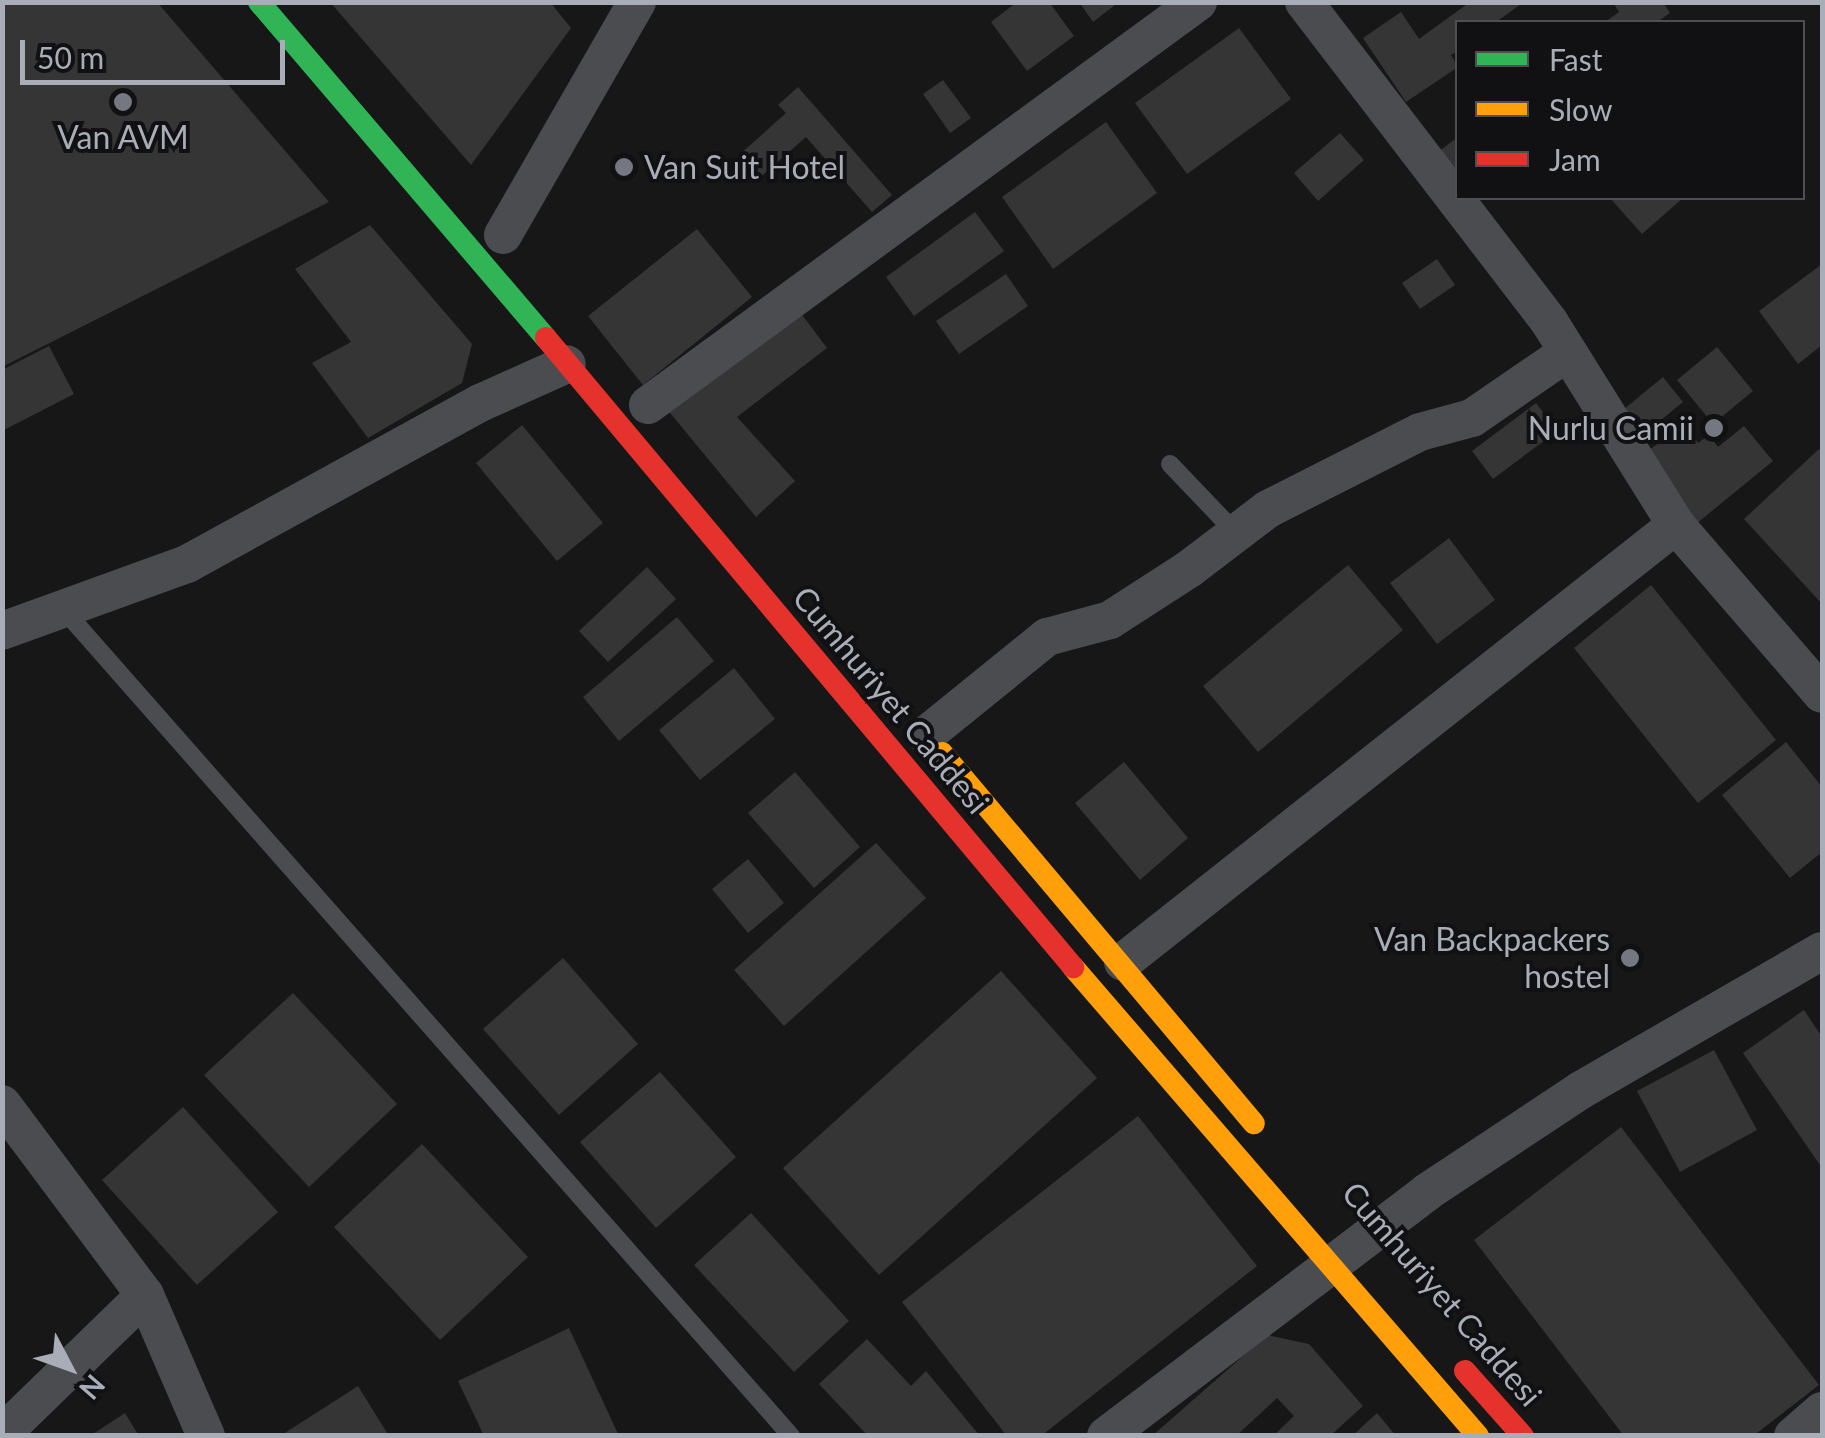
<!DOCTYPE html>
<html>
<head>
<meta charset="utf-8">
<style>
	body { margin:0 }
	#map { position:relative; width:1825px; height:1438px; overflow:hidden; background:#171717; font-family:Lato,sans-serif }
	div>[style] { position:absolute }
	.building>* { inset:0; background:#353536 }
	.lane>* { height:18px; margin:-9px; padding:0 9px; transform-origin:9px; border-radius:9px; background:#4b4c50 }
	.street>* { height:38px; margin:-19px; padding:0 19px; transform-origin:19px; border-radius:19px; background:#4b4c50 }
	.fast>* { height:22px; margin:-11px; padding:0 11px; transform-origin:11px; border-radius:11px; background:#30b455 }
	.slow>* { height:22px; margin:-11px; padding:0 11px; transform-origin:11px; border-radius:11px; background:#ff9f0a }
	.jam>* { height:22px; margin:-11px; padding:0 11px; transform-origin:11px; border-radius:11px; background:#e5322d }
	.dots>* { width:28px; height:28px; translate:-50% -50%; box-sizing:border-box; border:5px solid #111113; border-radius:50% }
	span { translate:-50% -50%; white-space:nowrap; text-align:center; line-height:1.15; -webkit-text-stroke:8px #111113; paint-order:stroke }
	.poi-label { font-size:32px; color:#a8adb8 }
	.left { translate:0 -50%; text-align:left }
	.right { translate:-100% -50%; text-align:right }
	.street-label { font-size:32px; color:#a8adb8 }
	.frame { position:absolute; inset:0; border:5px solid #a8adb8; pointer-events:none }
	.legend { position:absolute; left:1455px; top:20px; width:350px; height:180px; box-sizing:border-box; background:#111113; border:2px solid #4d4f55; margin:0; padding:12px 18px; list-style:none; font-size:30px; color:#a8adb8 }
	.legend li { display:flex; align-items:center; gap:20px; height:50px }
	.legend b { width:50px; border:2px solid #4d4f55 }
	.north { position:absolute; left:20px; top:1318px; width:100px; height:100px; -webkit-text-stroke:8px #111113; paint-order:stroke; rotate:131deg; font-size:28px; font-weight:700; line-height:40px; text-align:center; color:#a8adb8 }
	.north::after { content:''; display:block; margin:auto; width:35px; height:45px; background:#a8adb8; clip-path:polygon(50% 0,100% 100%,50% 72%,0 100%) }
	.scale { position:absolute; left:20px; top:40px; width:265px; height:45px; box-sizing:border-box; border:5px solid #a8adb8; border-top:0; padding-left:12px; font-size:30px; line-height:35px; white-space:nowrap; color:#a8adb8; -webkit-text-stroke:8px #111113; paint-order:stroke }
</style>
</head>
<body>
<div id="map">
	<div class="building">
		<div style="clip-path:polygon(2px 2px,157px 2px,329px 202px,2px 367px)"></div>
		<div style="clip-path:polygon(330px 2px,550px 2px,571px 28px,471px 165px)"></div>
		<div style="clip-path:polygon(1017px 2px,1049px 2px,1074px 36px,1027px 71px,991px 22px)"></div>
		<div style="clip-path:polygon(1079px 2px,1119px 2px,1093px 22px)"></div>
		<div style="clip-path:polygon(1470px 2px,1524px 2px,1496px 22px,1458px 22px,1458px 51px,1451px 55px,1458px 67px,1406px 102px,1363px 38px,1401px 12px,1419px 39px)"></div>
		<div style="clip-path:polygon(1613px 2px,1663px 2px,1670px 13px,1657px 22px,1605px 22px,1619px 12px)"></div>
		<div style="clip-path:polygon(1239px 28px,1291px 99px,1187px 174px,1135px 103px)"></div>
		<div style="clip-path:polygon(943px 80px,971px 118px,950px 133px,923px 94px)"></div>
		<div style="clip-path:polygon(798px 87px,892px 195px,872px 212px,806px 137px,758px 179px,738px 156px,786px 113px,778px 105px)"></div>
		<div style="clip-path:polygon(1106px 122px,1157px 193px,1053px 269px,1002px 197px)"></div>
		<div style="clip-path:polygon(1340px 133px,1364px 160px,1318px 201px,1294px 173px)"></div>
		<div style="clip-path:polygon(1458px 137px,1458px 175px,1438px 152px)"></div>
		<div style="clip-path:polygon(1610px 198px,1683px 198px,1642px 234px)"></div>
		<div style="clip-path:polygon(975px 212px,1004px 251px,914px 316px,886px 277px)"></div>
		<div style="clip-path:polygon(370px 225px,472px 344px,462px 383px,368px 438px,312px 363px,351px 342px,295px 269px)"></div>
		<div style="clip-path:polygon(697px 229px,752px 297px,643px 385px,588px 316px)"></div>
		<div style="clip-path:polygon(1437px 259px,1455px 285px,1420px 309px,1402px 283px)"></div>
		<div style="clip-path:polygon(1822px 264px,1822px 345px,1798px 364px,1759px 311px)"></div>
		<div style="clip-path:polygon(1006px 274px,1028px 306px,959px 354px,936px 321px)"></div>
		<div style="clip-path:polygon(797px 308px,827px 348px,737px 417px,795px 481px,756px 517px,666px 408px)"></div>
		<div style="clip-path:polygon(49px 346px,74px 394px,2px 431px,2px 370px)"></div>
		<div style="clip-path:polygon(1717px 347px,1753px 391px,1713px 424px,1677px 380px)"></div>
		<div style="clip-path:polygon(1663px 377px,1683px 402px,1638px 439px,1618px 414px)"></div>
		<div style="clip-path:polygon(1536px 403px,1557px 431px,1493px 479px,1472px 451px)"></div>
		<div style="clip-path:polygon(522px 425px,603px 523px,557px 561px,476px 463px)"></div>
		<div style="clip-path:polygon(1685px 425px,1698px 443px,1709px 435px,1718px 447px,1744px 426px,1773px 461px,1696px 524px,1646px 452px)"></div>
		<div style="clip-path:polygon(1819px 449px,1822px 453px,1822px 604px,1744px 519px)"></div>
		<div style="clip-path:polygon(1449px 538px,1495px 600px,1437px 644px,1390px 583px)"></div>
		<div style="clip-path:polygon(1348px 565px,1403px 630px,1258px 752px,1203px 686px)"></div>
		<div style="clip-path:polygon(647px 567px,676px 599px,608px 662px,579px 631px)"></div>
		<div style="clip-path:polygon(1651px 585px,1776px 740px,1698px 803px,1574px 648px)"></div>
		<div style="clip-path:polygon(677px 617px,714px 661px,619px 741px,583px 697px)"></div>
		<div style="clip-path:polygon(734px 668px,775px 719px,700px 780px,659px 730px)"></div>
		<div style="clip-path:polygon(1786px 742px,1822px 787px,1822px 852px,1790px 878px,1722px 795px)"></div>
		<div style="clip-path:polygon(1124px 762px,1188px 838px,1140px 880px,1075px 803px)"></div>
		<div style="clip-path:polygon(795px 772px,860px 847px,814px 888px,748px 813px)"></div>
		<div style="clip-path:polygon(876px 843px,926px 898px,784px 1026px,734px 970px)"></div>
		<div style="clip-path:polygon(748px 859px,784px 903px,748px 933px,712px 889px)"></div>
		<div style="clip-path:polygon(563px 958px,638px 1044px,559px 1115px,483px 1029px)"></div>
		<div style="clip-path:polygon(1001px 971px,1097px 1078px,879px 1275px,783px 1168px)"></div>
		<div style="clip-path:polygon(293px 993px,397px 1104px,309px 1187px,204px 1075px)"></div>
		<div style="clip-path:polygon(1804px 1010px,1822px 1037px,1822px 1168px,1743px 1053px)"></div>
		<div style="clip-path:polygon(1714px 1050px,1757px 1130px,1680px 1172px,1637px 1091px)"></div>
		<div style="clip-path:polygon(660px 1072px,736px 1157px,656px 1228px,580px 1142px)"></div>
		<div style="clip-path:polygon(183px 1107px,278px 1212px,197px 1285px,102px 1180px)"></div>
		<div style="clip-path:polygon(1138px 1116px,1257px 1266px,1041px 1436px,1007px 1436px,902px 1302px)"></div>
		<div style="clip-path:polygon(1621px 1127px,1819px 1385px,1753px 1436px,1624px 1436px,1474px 1240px)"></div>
		<div style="clip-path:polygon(422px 1144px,528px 1257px,440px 1340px,334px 1227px)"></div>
		<div style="clip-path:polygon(751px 1213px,849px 1321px,794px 1372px,694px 1265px)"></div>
		<div style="clip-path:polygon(569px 1328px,619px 1436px,484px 1436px,458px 1381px)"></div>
		<div style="clip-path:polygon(1267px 1335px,1309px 1344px,1363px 1406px,1330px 1436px,1273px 1436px,1294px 1416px,1277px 1398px,1236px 1436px,1152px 1436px)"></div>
		<div style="clip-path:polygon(867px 1339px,911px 1386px,926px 1371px,980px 1436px,868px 1436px,819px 1384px)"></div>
		<div style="clip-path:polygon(358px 1386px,389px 1436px,280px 1436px)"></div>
		<div style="clip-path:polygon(125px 1413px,139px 1436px,90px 1436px)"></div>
		<div style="clip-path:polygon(1377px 1413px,1396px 1436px,1352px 1436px)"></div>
	</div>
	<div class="lane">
		<div style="left:1170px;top:464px;width:93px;rotate:46.3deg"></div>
		<div style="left:63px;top:609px;width:1102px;rotate:48.64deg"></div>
	</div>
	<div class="street">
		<div style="left:1304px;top:2px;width:404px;rotate:52.5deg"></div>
		<div style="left:1550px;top:323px;width:238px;rotate:58deg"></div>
		<div style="left:1676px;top:525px;width:223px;rotate:49.2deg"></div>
		<div style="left:503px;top:235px;width:269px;rotate:-60.1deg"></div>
		<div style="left:648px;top:405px;width:682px;rotate:-36.23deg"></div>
		<div style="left:2px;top:631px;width:197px;rotate:-19.9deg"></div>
		<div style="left:187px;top:564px;width:334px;rotate:-28.8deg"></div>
		<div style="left:480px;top:403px;width:95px;rotate:-24.1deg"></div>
		<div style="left:926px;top:735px;width:156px;rotate:-39deg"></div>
		<div style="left:1047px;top:637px;width:65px;rotate:-15.1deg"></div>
		<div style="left:1110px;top:620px;width:94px;rotate:-32.8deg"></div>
		<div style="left:1189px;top:569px;width:99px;rotate:-37.2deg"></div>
		<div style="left:1268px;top:509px;width:170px;rotate:-26.9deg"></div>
		<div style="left:1420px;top:432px;width:54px;rotate:-15.1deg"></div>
		<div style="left:1472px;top:418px;width:116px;rotate:-34.5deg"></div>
		<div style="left:1123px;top:962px;width:705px;rotate:-38.32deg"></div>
		<div style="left:2px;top:1104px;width:239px;rotate:53.2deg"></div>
		<div style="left:145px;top:1295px;width:154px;rotate:66.6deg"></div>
		<div style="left:2px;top:1434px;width:199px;rotate:-44.2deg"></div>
		<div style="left:1106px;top:1436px;width:403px;rotate:-37.2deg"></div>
		<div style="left:1427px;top:1192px;width:185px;rotate:-33.5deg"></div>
		<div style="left:1581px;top:1090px;width:278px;rotate:-30deg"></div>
		<div style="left:1793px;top:1436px;width:38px;rotate:-41deg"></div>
	</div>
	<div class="fast">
		<div style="left:259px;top:2px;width:442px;rotate:49.5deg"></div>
	</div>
	<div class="slow">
		<div style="left:942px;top:753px;width:484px;rotate:49.9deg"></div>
		<div style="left:1073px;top:967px;width:620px;rotate:49.19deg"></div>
	</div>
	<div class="jam">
		<div style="left:546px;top:338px;width:821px;rotate:50.04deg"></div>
		<div style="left:1465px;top:1371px;width:87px;rotate:48.3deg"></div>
	</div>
	<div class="dots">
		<div style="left:123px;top:102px;background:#757880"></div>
		<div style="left:624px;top:167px;background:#757880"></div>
		<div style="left:1714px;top:428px;background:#757880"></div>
		<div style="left:1630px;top:958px;background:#757880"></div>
	</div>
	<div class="poi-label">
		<span style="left:123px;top:137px">Van AVM</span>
		<span class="left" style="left:644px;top:167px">Van Suit Hotel</span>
		<span class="right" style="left:1694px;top:428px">Nurlu Camii</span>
		<span class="right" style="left:1610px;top:958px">Van Backpackers<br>hostel</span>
	</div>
	<div class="street-label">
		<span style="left:891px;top:700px;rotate:50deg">Cumhuriyet Caddesi</span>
		<span style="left:1442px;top:1294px;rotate:49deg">Cumhuriyet Caddesi</span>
	</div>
	<div class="frame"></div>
	<ul class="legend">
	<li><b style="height:12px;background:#30b455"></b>Fast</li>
	<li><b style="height:12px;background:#ff9f0a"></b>Slow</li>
	<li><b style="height:12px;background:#e5322d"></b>Jam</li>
	</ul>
	<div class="north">N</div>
	<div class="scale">50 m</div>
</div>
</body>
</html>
